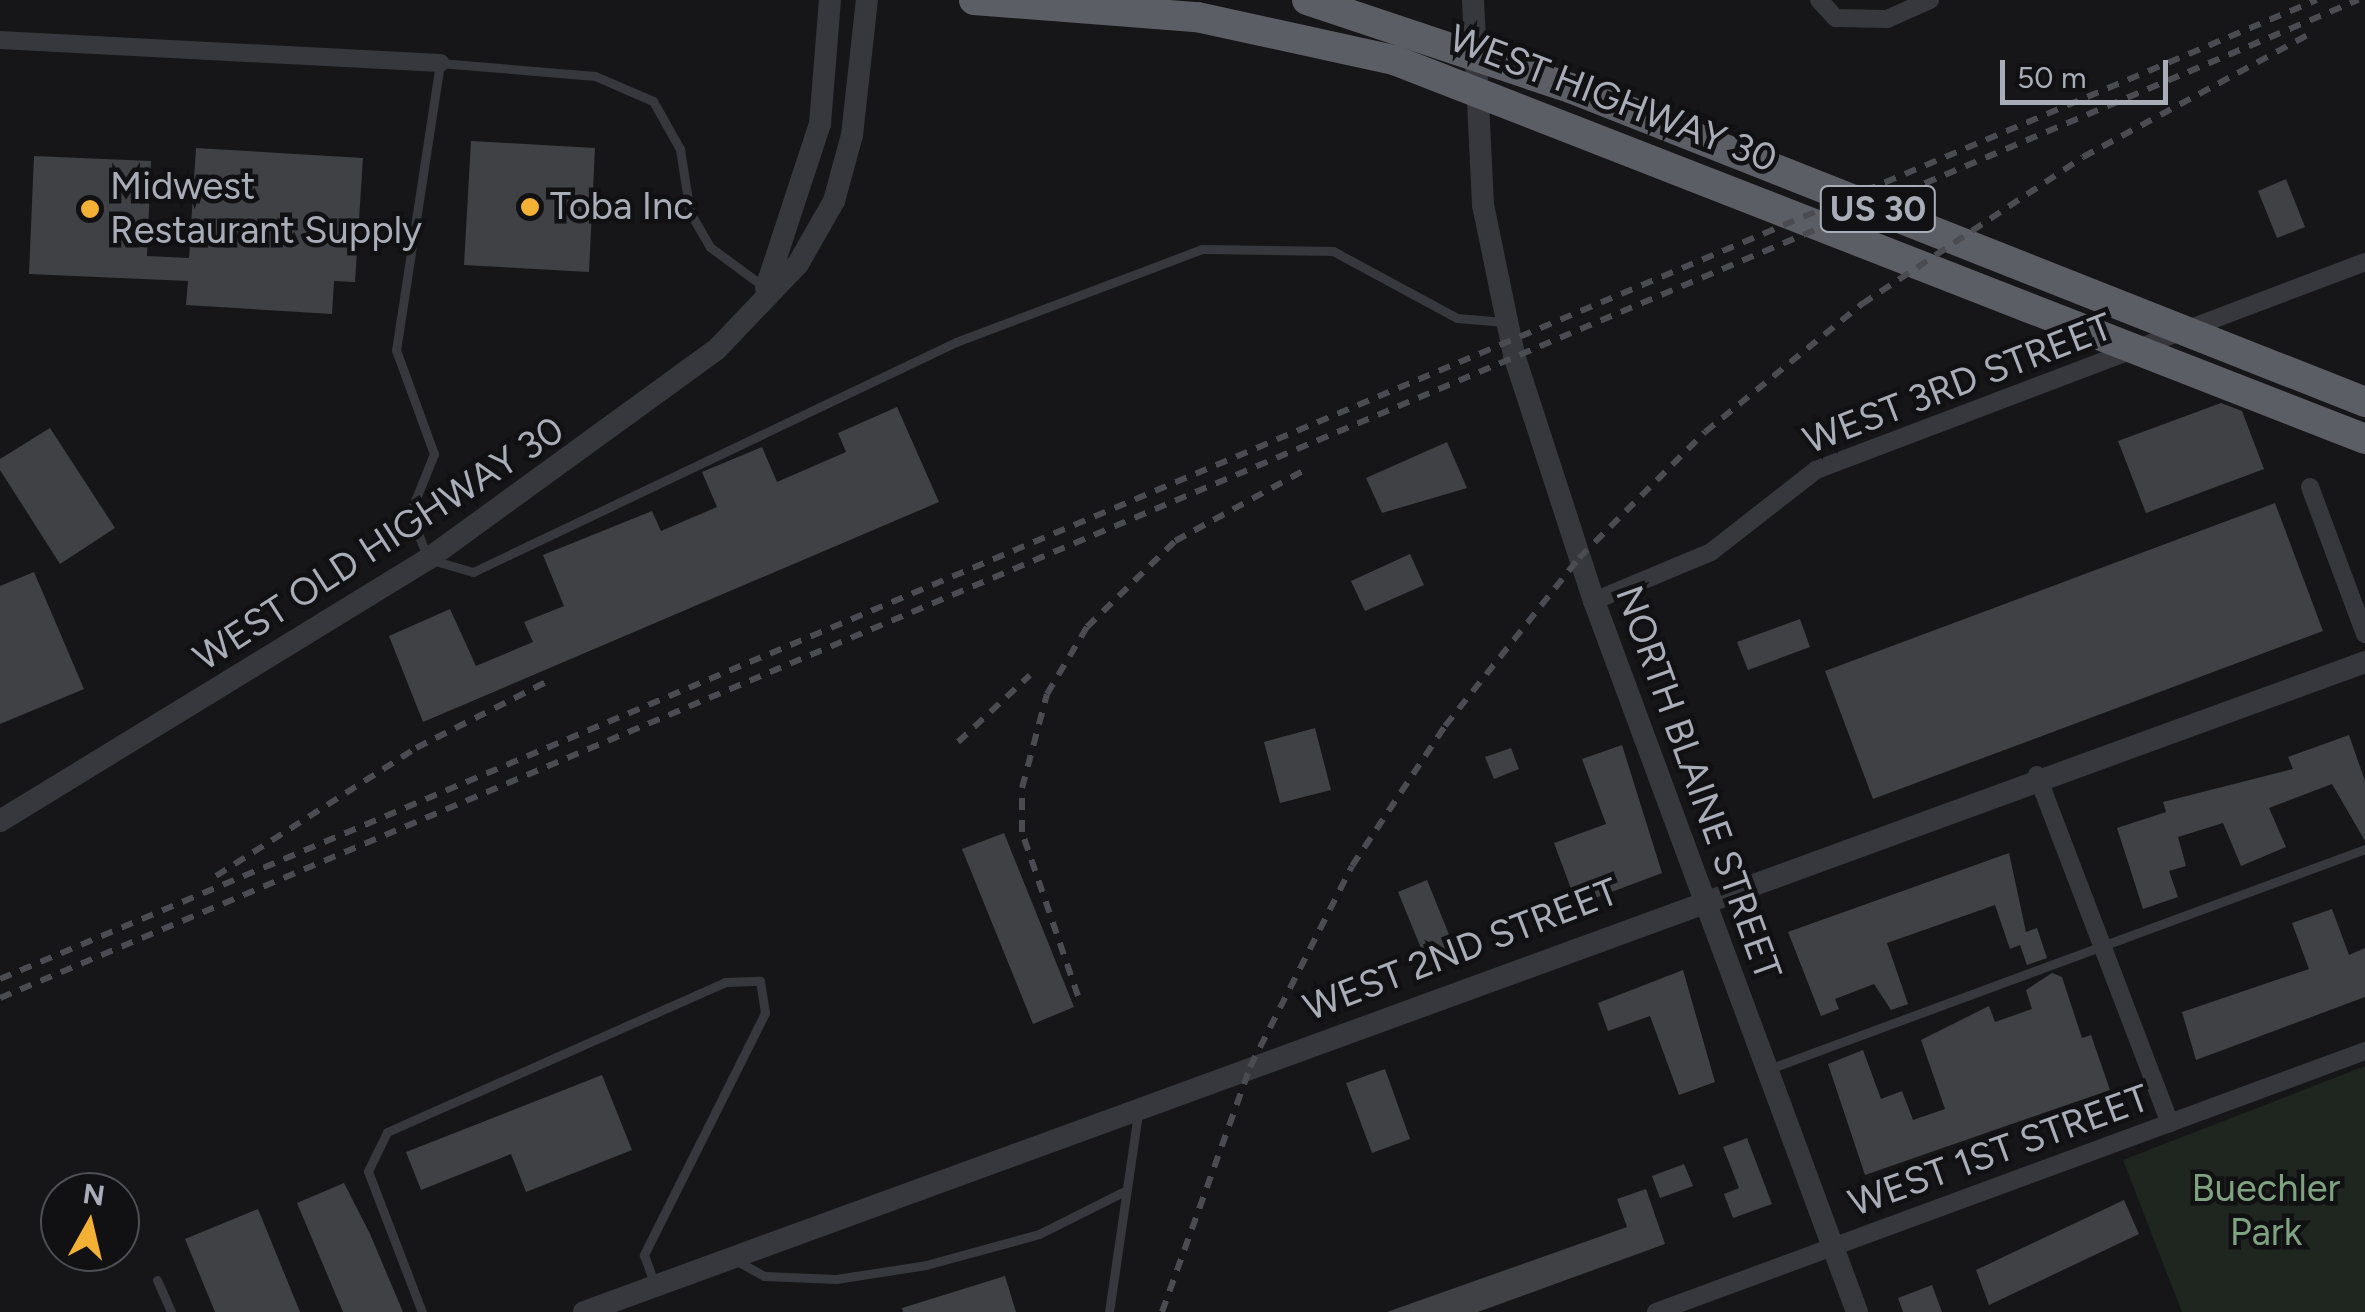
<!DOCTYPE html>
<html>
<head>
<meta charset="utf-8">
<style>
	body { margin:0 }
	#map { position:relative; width:2365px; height:1312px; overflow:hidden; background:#161618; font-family:Figtree,sans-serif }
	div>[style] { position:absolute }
	.green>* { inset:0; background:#1e261f }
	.building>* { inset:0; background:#404145 }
	.service>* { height:9px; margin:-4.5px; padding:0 4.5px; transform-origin:4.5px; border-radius:4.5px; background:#37383d }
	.minor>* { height:18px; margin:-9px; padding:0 9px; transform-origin:9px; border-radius:9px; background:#37383d }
	.tertiary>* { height:22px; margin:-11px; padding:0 11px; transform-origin:11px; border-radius:11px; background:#37383d }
	.trunk>* { height:30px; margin:-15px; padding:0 15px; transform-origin:15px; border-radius:15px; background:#5b5e65 }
	.rail>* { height:6px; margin-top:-3px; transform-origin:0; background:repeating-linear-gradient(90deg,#4a4c52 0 12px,transparent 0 22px) }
	.dots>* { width:28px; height:28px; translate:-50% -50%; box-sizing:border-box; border:5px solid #111113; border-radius:50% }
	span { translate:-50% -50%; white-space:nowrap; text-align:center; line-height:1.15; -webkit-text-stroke:9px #111113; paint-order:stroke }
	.shield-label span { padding:2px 8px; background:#111113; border:2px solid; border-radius:8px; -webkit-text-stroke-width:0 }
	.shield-label { font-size:35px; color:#a8adb8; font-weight:700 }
	.street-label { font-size:38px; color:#a8adb8 }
	.poi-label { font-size:38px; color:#a8adb8 }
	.left { translate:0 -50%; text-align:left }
	.park-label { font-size:38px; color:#7fa381 }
	.north { position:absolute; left:40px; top:1172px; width:100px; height:100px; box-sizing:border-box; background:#111113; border:2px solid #4d4f55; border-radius:50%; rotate:8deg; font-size:28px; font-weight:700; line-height:40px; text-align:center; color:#a8adb8 }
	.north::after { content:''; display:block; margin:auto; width:35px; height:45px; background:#f2b134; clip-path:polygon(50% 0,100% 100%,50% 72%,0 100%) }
	.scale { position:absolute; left:2000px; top:60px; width:168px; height:45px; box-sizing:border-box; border:5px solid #a8adb8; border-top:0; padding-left:12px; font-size:30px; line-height:35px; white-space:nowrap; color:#a8adb8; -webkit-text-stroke:8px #111113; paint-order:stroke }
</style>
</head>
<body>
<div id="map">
	<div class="green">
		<div style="clip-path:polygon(2365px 1066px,2365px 1312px,2182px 1312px,2123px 1160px)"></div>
	</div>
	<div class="building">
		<div style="clip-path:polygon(471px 141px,595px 148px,589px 272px,464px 265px)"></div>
		<div style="clip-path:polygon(196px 148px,363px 158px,355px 282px,334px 281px,332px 314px,186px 305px,188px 281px,29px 274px,34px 156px,151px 161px,147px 256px,189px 258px)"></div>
		<div style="clip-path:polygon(2286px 179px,2305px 227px,2277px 238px,2258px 191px)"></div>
		<div style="clip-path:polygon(2221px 403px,2242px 411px,2264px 469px,2146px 513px,2118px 441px)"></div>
		<div style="clip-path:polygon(897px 407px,939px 502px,423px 722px,389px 636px,450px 609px,476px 666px,533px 642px,524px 622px,564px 606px,543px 555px,652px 511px,661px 531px,717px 507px,702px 472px,762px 447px,777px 482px,846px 452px,838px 433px)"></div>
		<div style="clip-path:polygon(50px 428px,115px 528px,60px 564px,0 470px,0 459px)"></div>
		<div style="clip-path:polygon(1447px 442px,1467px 488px,1382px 513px,1366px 478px)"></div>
		<div style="clip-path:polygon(2275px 503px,2323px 631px,1873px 799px,1825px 671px)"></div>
		<div style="clip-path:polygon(1410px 554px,1424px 585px,1365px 611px,1351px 581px)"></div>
		<div style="clip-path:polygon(34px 572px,84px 689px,0 724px,0 586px)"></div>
		<div style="clip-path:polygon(1800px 619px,1810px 647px,1748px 670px,1737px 642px)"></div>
		<div style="clip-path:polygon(1315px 728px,1331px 790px,1280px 803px,1264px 742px)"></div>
		<div style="clip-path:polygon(2349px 735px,2365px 781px,2365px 841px,2332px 784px,2269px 808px,2286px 847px,2241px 866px,2223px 823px,2178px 837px,2186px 866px,2169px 871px,2178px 897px,2143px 909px,2117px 828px,2166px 812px,2163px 802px,2293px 769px,2288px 757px)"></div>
		<div style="clip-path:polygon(1622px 745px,1662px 873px,1577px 905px,1554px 843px,1606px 824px,1582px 759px)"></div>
		<div style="clip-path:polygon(1511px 748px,1519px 769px,1494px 779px,1485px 757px)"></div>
		<div style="clip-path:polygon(1004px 833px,1074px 1007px,1033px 1024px,962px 849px)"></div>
		<div style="clip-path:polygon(2009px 853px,2026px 932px,2037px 928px,2047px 958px,2027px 965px,2020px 945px,2010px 949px,1995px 905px,1887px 943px,1908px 1004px,1891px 1010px,1874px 984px,1835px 999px,1839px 1009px,1821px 1016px,1788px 932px)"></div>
		<div style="clip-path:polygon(1427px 880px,1454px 947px,1425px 958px,1398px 892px)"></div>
		<div style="clip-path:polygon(2332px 909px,2349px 955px,2365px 948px,2365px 997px,2196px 1060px,2182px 1012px,2309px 969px,2292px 923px)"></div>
		<div style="clip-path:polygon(1683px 970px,1715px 1082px,1679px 1095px,1650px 1016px,1608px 1031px,1598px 1003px)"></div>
		<div style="clip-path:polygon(2052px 973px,2062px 977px,2082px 1038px,2091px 1035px,2110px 1090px,1865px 1175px,1828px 1064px,1863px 1050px,1881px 1099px,1902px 1091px,1913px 1120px,1945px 1109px,1921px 1040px,1989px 1006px,1995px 1022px,2032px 1009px,2026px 990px)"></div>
		<div style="clip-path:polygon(1385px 1069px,1410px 1139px,1372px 1153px,1346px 1083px)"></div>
		<div style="clip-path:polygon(602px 1075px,632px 1150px,526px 1192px,511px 1154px,421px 1190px,406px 1152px)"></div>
		<div style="clip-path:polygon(1747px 1138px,1772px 1204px,1733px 1218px,1724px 1194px,1739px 1188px,1723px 1147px)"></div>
		<div style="clip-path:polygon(1684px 1164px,1693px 1186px,1660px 1198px,1652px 1176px)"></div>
		<div style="clip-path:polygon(344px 1183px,370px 1234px,403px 1312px,343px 1312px,297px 1203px)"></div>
		<div style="clip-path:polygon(1646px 1189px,1665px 1244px,1478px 1312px,1387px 1312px,1627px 1227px,1617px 1199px)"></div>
		<div style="clip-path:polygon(2124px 1200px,2139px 1234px,1989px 1305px,1976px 1270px)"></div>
		<div style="clip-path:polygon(258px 1209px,300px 1312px,215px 1312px,185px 1239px)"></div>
		<div style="clip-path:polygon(1005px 1276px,1016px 1312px,903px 1312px,902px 1308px)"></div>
		<div style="clip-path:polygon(1932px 1285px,1942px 1312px,1903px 1312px,1898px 1298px)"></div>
	</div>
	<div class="service">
		<div style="left:763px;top:286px;width:66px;rotate:-143.7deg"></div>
		<div style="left:710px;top:247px;width:39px;rotate:-120deg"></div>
		<div style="left:690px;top:213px;width:65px;rotate:-98.9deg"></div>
		<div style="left:680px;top:149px;width:55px;rotate:-119.4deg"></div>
		<div style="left:653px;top:101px;width:63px;rotate:-156.7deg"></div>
		<div style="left:595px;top:76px;width:156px;rotate:-175.2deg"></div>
		<div style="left:440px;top:63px;width:290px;rotate:98.7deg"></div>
		<div style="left:396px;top:350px;width:111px;rotate:69.9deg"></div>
		<div style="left:434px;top:454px;width:64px;rotate:112.1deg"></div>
		<div style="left:410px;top:513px;width:49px;rotate:68.6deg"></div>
		<div style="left:428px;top:559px;width:47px;rotate:16.1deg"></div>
		<div style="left:473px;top:572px;width:535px;rotate:-25.46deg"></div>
		<div style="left:956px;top:342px;width:263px;rotate:-20.7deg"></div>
		<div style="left:1202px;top:249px;width:131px;rotate:0.9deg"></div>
		<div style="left:1333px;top:251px;width:141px;rotate:28.4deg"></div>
		<div style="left:1457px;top:318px;width:48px;rotate:4.8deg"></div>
		<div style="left:1769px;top:1069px;width:635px;rotate:-20.26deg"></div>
		<div style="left:737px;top:1261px;width:31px;rotate:29deg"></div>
		<div style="left:764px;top:1276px;width:72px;rotate:2.4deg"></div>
		<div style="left:836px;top:1279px;width:91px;rotate:-8.8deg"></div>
		<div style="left:926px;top:1265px;width:117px;rotate:-15.3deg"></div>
		<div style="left:1039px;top:1234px;width:98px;rotate:-26.6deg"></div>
		<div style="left:157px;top:1280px;width:35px;rotate:66deg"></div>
		<div style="left:422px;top:1312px;width:151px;rotate:-111deg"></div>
		<div style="left:368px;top:1171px;width:43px;rotate:-64deg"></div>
		<div style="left:387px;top:1132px;width:370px;rotate:-23.9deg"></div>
		<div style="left:725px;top:982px;width:35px;rotate:-2deg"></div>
		<div style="left:760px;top:981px;width:32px;rotate:81deg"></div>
		<div style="left:765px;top:1013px;width:271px;rotate:116.6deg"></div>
		<div style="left:644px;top:1255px;width:30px;rotate:70deg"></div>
		<div style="left:1109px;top:1312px;width:202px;rotate:-81.7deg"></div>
	</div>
	<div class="minor">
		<div style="left:1819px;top:0;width:25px;rotate:47deg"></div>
		<div style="left:1836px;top:18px;width:51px;rotate:1.1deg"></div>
		<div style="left:1887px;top:19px;width:47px;rotate:-23.8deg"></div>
		<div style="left:0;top:40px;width:441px;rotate:3deg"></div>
		<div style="left:2310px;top:487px;width:157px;rotate:69.5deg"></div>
		<div style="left:1594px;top:601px;width:127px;rotate:-22.7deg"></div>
		<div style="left:1711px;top:552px;width:133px;rotate:-38deg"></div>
		<div style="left:1816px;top:470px;width:587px;rotate:-20.75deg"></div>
		<div style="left:2037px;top:775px;width:373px;rotate:69.1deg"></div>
		<div style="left:1656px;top:1312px;width:756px;rotate:-20.21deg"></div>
	</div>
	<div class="tertiary">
		<div style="left:1473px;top:0;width:205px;rotate:87.2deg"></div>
		<div style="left:1483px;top:205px;width:153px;rotate:78.3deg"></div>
		<div style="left:1514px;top:355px;width:259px;rotate:72deg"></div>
		<div style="left:1594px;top:601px;width:758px;rotate:69.7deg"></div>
		<div style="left:766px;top:288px;width:173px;rotate:-71.8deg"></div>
		<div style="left:820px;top:124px;width:124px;rotate:-85.4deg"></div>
		<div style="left:0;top:821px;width:502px;rotate:-31.47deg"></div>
		<div style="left:428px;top:559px;width:356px;rotate:-36deg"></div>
		<div style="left:716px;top:350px;width:119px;rotate:-46.4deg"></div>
		<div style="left:798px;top:264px;width:73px;rotate:-60.3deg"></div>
		<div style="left:834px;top:201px;width:68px;rotate:-74.7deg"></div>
		<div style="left:852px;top:135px;width:136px;rotate:-83.7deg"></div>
		<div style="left:584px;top:1312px;width:1896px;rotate:-20.05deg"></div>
	</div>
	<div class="trunk">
		<div style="left:974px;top:0;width:224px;rotate:4.4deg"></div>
		<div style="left:1197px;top:17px;width:202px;rotate:12.3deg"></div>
		<div style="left:1394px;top:60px;width:1042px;rotate:21.32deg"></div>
		<div style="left:1307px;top:0;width:280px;rotate:18.5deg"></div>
		<div style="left:1573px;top:89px;width:852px;rotate:21.56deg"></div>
	</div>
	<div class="rail">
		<div style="left:958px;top:742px;width:98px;rotate:-42.9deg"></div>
		<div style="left:216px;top:876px;width:237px;rotate:-32.6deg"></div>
		<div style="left:416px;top:748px;width:153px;rotate:-26.9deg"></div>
		<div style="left:0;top:979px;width:2515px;rotate:-22.91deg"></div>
		<div style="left:1078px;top:996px;width:173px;rotate:-108.9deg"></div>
		<div style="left:1022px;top:832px;width:44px;rotate:-90deg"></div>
		<div style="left:1022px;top:788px;width:97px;rotate:-75.1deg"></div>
		<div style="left:1047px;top:694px;width:78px;rotate:-59.2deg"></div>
		<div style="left:1087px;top:627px;width:123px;rotate:-44.3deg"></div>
		<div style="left:1175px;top:541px;width:146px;rotate:-28.7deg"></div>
		<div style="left:0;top:998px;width:2561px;rotate:-22.94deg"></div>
		<div style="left:1162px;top:1312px;width:260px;rotate:-70.2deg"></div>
		<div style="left:1250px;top:1067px;width:225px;rotate:-63.1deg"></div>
		<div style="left:1352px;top:866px;width:168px;rotate:-56.4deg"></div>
		<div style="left:1445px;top:726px;width:215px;rotate:-51.4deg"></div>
		<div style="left:1579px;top:558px;width:178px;rotate:-45deg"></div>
		<div style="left:1705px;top:432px;width:203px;rotate:-39.2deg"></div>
		<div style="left:1862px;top:304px;width:265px;rotate:-33.6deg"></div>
		<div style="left:2083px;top:157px;width:260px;rotate:-28.5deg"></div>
	</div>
	<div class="dots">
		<div style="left:530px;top:207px;background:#f2b134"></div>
		<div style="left:90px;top:209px;background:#f2b134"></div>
	</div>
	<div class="shield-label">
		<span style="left:1878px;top:209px">US 30</span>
	</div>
	<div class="street-label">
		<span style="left:1613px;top:99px;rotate:21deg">WEST HIGHWAY 30</span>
		<span style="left:1958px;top:384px;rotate:-21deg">WEST 3RD STREET</span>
		<span style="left:379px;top:544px;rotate:-33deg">WEST OLD HIGHWAY 30</span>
		<span style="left:1698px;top:783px;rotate:70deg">NORTH BLAINE STREET</span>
		<span style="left:1461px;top:950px;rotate:-21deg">WEST 2ND STREET</span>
		<span style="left:1999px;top:1151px;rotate:-20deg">WEST 1ST STREET</span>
	</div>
	<div class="poi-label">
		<span class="left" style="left:110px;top:209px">Midwest<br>Restaurant Supply</span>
		<span class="left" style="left:550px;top:207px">Toba Inc</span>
	</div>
	<div class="park-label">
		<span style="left:2266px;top:1211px">Buechler<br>Park</span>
	</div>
	<div class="north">N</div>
	<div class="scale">50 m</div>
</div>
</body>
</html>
